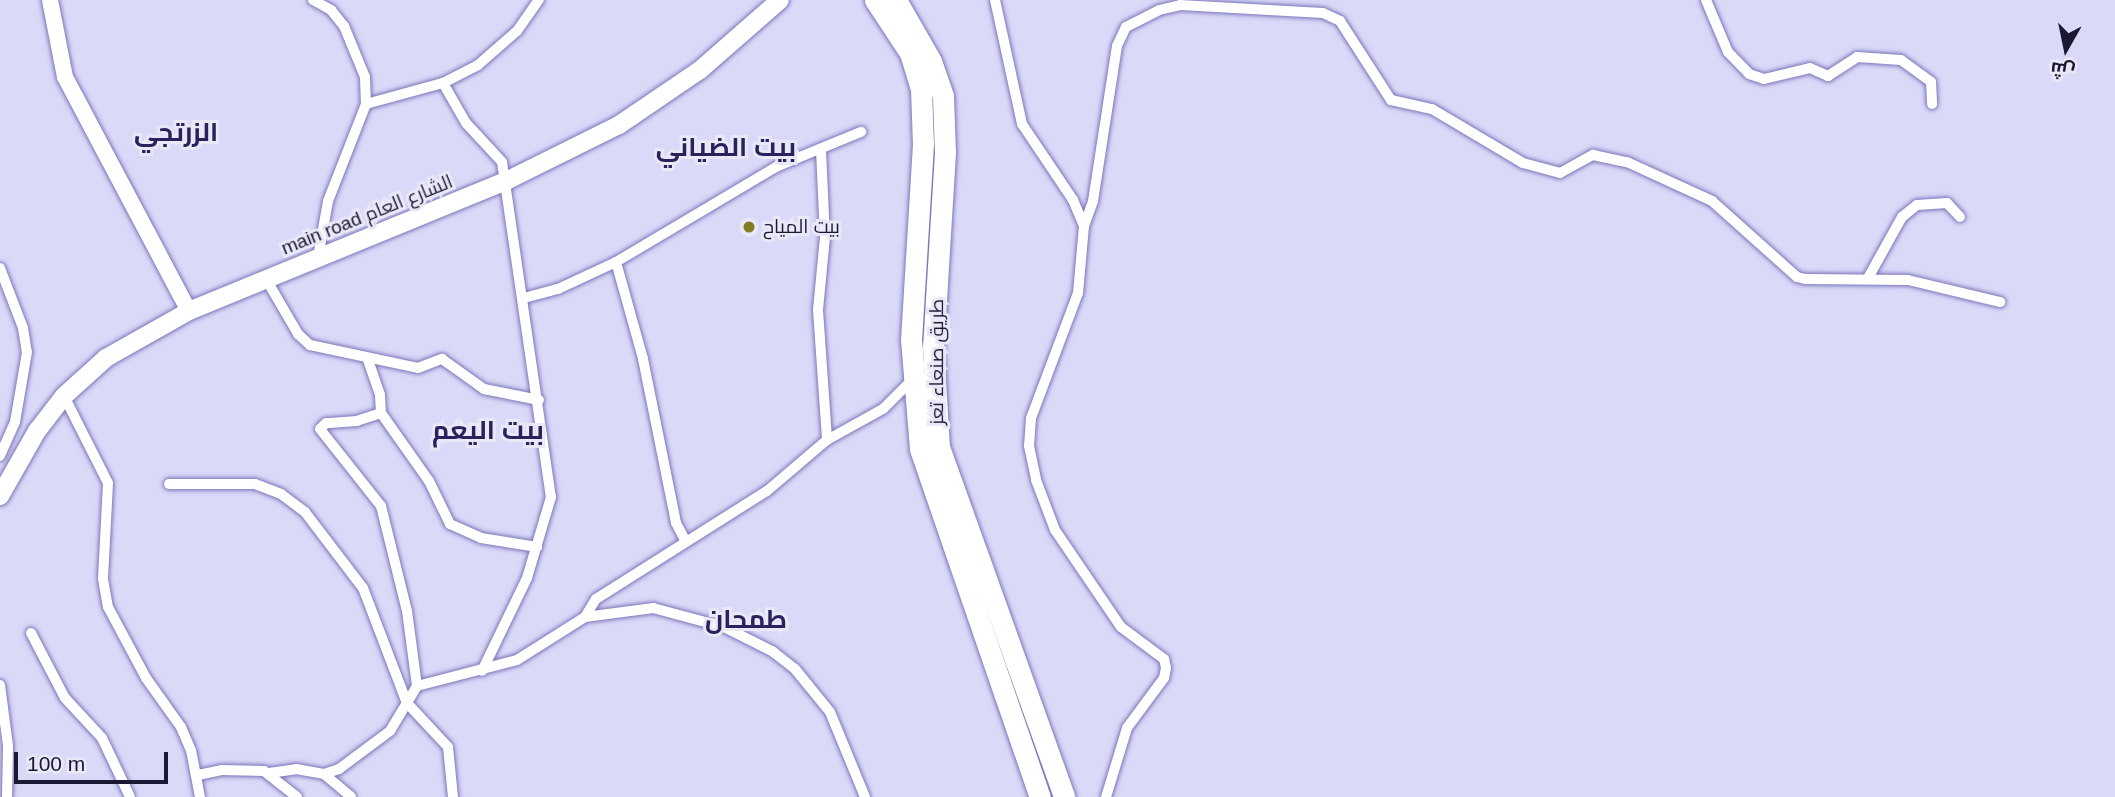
<!DOCTYPE html>
<html>
<head>
<meta charset="utf-8">
<style>
	body { margin:0 }
	#map { position:relative; width:2115px; height:797px; overflow:hidden; background:#dad9f8; font-family:Helvetica,Cairo,sans-serif }
	div>[style] { position:absolute }
	.roads { filter:drop-shadow(0 0 2px #7c76bb) drop-shadow(0 0 2px #7c76bb) }
	.street>* { height:10px; margin:-5px; padding:0 5px; transform-origin:5px; border-radius:5px; background:#fff }
	.secondary>* { height:16px; margin:-8px; padding:0 8px; transform-origin:8px; border-radius:8px; background:#fff }
	.primary>* { height:18px; margin:-9px; padding:0 9px; transform-origin:9px; border-radius:9px; background:#fff }
	.highway>* { height:21px; margin:-10.5px; padding:0 10.5px; transform-origin:10.5px; border-radius:10.5px; background:#fff }
	.dots>* { width:19px; height:19px; translate:-50% -50%; box-sizing:border-box; border:4px solid #e8e8f7; border-radius:50% }
	span { translate:-50% -50%; white-space:nowrap; text-align:center; line-height:1.15; -webkit-text-stroke:6px #e8e8f7; paint-order:stroke }
	.street-label { font-size:19px; color:#1b1833 }
	.poi-label { font-size:19px; color:#1b1833 }
	.left { translate:0 -50%; text-align:left }
	.district-label { font-size:26px; color:#2b215d; font-weight:700 }
	.north { position:absolute; left:2031px; top:14px; width:70px; height:70px; -webkit-text-stroke:5px #e8e8f7; paint-order:stroke; rotate:189deg; font-size:19px; font-weight:700; line-height:28px; text-align:center; color:#1b1833 }
	.north::after { content:''; display:block; margin:auto; width:24px; height:32px; background:#1b1833; clip-path:polygon(50% 0,100% 100%,50% 72%,0 100%) }
	.scale { position:absolute; left:14px; top:752px; width:154px; height:32px; box-sizing:border-box; border:4px solid #1b1833; border-top:0; padding-left:9px; font-size:21px; line-height:24px; white-space:nowrap; color:#1b1833; -webkit-text-stroke:5px #e8e8f7; paint-order:stroke }
</style>
</head>
<body>
<div id="map">
	<div class="roads">
		<div class="street">
			<div style="left:313px;top:0;width:21px;rotate:29deg"></div>
			<div style="left:331px;top:10px;width:21px;rotate:51deg"></div>
			<div style="left:344px;top:26px;width:55px;rotate:67.6deg"></div>
			<div style="left:365px;top:77px;width:27px;rotate:88deg"></div>
			<div style="left:366px;top:104px;width:104px;rotate:111.4deg"></div>
			<div style="left:328px;top:201px;width:58px;rotate:100deg"></div>
			<div style="left:995px;top:0;width:127px;rotate:77.7deg"></div>
			<div style="left:1022px;top:124px;width:92px;rotate:56.1deg"></div>
			<div style="left:1073px;top:200px;width:28px;rotate:67deg"></div>
			<div style="left:1084px;top:226px;width:67px;rotate:95.1deg"></div>
			<div style="left:1078px;top:293px;width:134px;rotate:110.6deg"></div>
			<div style="left:1031px;top:418px;width:28px;rotate:94deg"></div>
			<div style="left:1029px;top:446px;width:35px;rotate:78deg"></div>
			<div style="left:1036px;top:480px;width:53px;rotate:69.2deg"></div>
			<div style="left:1055px;top:530px;width:117px;rotate:55.8deg"></div>
			<div style="left:1121px;top:627px;width:54px;rotate:36.7deg"></div>
			<div style="left:1164px;top:659px;width:9px;rotate:77deg"></div>
			<div style="left:1166px;top:668px;width:10px;rotate:101deg"></div>
			<div style="left:1164px;top:678px;width:62px;rotate:126.5deg"></div>
			<div style="left:1127px;top:728px;width:72px;rotate:106.9deg"></div>
			<div style="left:1706px;top:0;width:56px;rotate:67.1deg"></div>
			<div style="left:1728px;top:52px;width:30px;rotate:46deg"></div>
			<div style="left:1749px;top:74px;width:16px;rotate:18deg"></div>
			<div style="left:1764px;top:79px;width:47px;rotate:-13.4deg"></div>
			<div style="left:1810px;top:68px;width:20px;rotate:24deg"></div>
			<div style="left:1828px;top:76px;width:35px;rotate:-33deg"></div>
			<div style="left:1857px;top:57px;width:44px;rotate:3.9deg"></div>
			<div style="left:1901px;top:60px;width:37px;rotate:36deg"></div>
			<div style="left:1931px;top:82px;width:22px;rotate:87deg"></div>
			<div style="left:443px;top:83px;width:46px;rotate:60.1deg"></div>
			<div style="left:466px;top:123px;width:53px;rotate:47.3deg"></div>
			<div style="left:502px;top:162px;width:339px;rotate:81.7deg"></div>
			<div style="left:551px;top:497px;width:84px;rotate:106.5deg"></div>
			<div style="left:527px;top:578px;width:103px;rotate:115.8deg"></div>
			<div style="left:366px;top:104px;width:80px;rotate:-15.3deg"></div>
			<div style="left:443px;top:83px;width:39px;rotate:-27deg"></div>
			<div style="left:478px;top:65px;width:52px;rotate:-41.1deg"></div>
			<div style="left:517px;top:31px;width:38px;rotate:-55deg"></div>
			<div style="left:821px;top:150px;width:87px;rotate:87.4deg"></div>
			<div style="left:825px;top:237px;width:73px;rotate:95.5deg"></div>
			<div style="left:818px;top:310px;width:130px;rotate:86deg"></div>
			<div style="left:1084px;top:226px;width:27px;rotate:-70deg"></div>
			<div style="left:1093px;top:201px;width:157px;rotate:-81.2deg"></div>
			<div style="left:1117px;top:46px;width:21px;rotate:-65deg"></div>
			<div style="left:1126px;top:27px;width:37px;rotate:-27deg"></div>
			<div style="left:1159px;top:10px;width:22px;rotate:-13deg"></div>
			<div style="left:1180px;top:5px;width:143px;rotate:3.2deg"></div>
			<div style="left:1323px;top:13px;width:19px;rotate:25deg"></div>
			<div style="left:1340px;top:21px;width:94px;rotate:57.2deg"></div>
			<div style="left:1391px;top:100px;width:42px;rotate:12.4deg"></div>
			<div style="left:1432px;top:109px;width:106px;rotate:30.7deg"></div>
			<div style="left:1523px;top:163px;width:38px;rotate:15deg"></div>
			<div style="left:1560px;top:173px;width:38px;rotate:-29deg"></div>
			<div style="left:1593px;top:155px;width:35px;rotate:12deg"></div>
			<div style="left:1627px;top:162px;width:94px;rotate:24.6deg"></div>
			<div style="left:1712px;top:201px;width:114px;rotate:41.8deg"></div>
			<div style="left:1797px;top:277px;width:9px;rotate:13deg"></div>
			<div style="left:1806px;top:279px;width:102px;rotate:0.6deg"></div>
			<div style="left:1908px;top:280px;width:95px;rotate:13.4deg"></div>
			<div style="left:616px;top:262px;width:101px;rotate:74.4deg"></div>
			<div style="left:643px;top:359px;width:167px;rotate:78.6deg"></div>
			<div style="left:676px;top:523px;width:21px;rotate:62deg"></div>
			<div style="left:0;top:268px;width:64px;rotate:69deg"></div>
			<div style="left:23px;top:328px;width:24px;rotate:81deg"></div>
			<div style="left:27px;top:352px;width:71px;rotate:99.7deg"></div>
			<div style="left:15px;top:422px;width:37px;rotate:114deg"></div>
			<div style="left:1868px;top:278px;width:70px;rotate:-60.9deg"></div>
			<div style="left:1902px;top:217px;width:19px;rotate:-39deg"></div>
			<div style="left:1917px;top:205px;width:30px;rotate:-4deg"></div>
			<div style="left:1947px;top:203px;width:19px;rotate:47deg"></div>
			<div style="left:266px;top:279px;width:64px;rotate:59.8deg"></div>
			<div style="left:298px;top:334px;width:16px;rotate:43deg"></div>
			<div style="left:310px;top:345px;width:110px;rotate:12deg"></div>
			<div style="left:418px;top:368px;width:26px;rotate:-21deg"></div>
			<div style="left:442px;top:359px;width:52px;rotate:35.5deg"></div>
			<div style="left:484px;top:389px;width:56px;rotate:11.3deg"></div>
			<div style="left:524px;top:298px;width:35px;rotate:-15deg"></div>
			<div style="left:558px;top:289px;width:64px;rotate:-25deg"></div>
			<div style="left:616px;top:262px;width:188px;rotate:-30.7deg"></div>
			<div style="left:778px;top:166px;width:90px;rotate:-22.3deg"></div>
			<div style="left:368px;top:360px;width:37px;rotate:71deg"></div>
			<div style="left:380px;top:395px;width:18px;rotate:87deg"></div>
			<div style="left:381px;top:413px;width:25px;rotate:162deg"></div>
			<div style="left:357px;top:421px;width:31px;rotate:176deg"></div>
			<div style="left:326px;top:423px;width:8px;rotate:135deg"></div>
			<div style="left:320px;top:429px;width:98px;rotate:51.6deg"></div>
			<div style="left:381px;top:506px;width:108px;rotate:76.1deg"></div>
			<div style="left:407px;top:611px;width:76px;rotate:82.4deg"></div>
			<div style="left:64px;top:396px;width:97px;rotate:63.2deg"></div>
			<div style="left:108px;top:483px;width:96px;rotate:93deg"></div>
			<div style="left:103px;top:579px;width:28px;rotate:80deg"></div>
			<div style="left:108px;top:607px;width:81px;rotate:61.8deg"></div>
			<div style="left:146px;top:678px;width:60px;rotate:54.5deg"></div>
			<div style="left:181px;top:727px;width:25px;rotate:67deg"></div>
			<div style="left:191px;top:750px;width:48px;rotate:79.2deg"></div>
			<div style="left:381px;top:413px;width:83px;rotate:54.8deg"></div>
			<div style="left:429px;top:481px;width:48px;rotate:64deg"></div>
			<div style="left:450px;top:524px;width:34px;rotate:24deg"></div>
			<div style="left:481px;top:538px;width:57px;rotate:9.1deg"></div>
			<div style="left:169px;top:484px;width:86px"></div>
			<div style="left:255px;top:484px;width:28px;rotate:21deg"></div>
			<div style="left:281px;top:494px;width:30px;rotate:37deg"></div>
			<div style="left:305px;top:512px;width:96px;rotate:52.7deg"></div>
			<div style="left:363px;top:588px;width:123px;rotate:69.1deg"></div>
			<div style="left:407px;top:703px;width:60px;rotate:47deg"></div>
			<div style="left:448px;top:747px;width:50px;rotate:84.3deg"></div>
			<div style="left:585px;top:617px;width:21px;rotate:-59deg"></div>
			<div style="left:596px;top:599px;width:202px;rotate:-32.3deg"></div>
			<div style="left:767px;top:491px;width:79px;rotate:-40.4deg"></div>
			<div style="left:827px;top:440px;width:64px;rotate:-29deg"></div>
			<div style="left:883px;top:409px;width:41px;rotate:-45deg"></div>
			<div style="left:31px;top:633px;width:73px;rotate:62.4deg"></div>
			<div style="left:65px;top:698px;width:54px;rotate:47.2deg"></div>
			<div style="left:102px;top:738px;width:65px;rotate:64.6deg"></div>
			<div style="left:0;top:685px;width:62px;rotate:82.5deg"></div>
			<div style="left:8px;top:746px;width:51px;rotate:91.1deg"></div>
			<div style="left:269px;top:773px;width:27px;rotate:-8deg"></div>
			<div style="left:296px;top:769px;width:28px;rotate:10deg"></div>
			<div style="left:324px;top:774px;width:16px;rotate:-18deg"></div>
			<div style="left:339px;top:769px;width:64px;rotate:-36.7deg"></div>
			<div style="left:390px;top:731px;width:52px;rotate:-59deg"></div>
			<div style="left:417px;top:686px;width:103px;rotate:-14.6deg"></div>
			<div style="left:517px;top:660px;width:80px;rotate:-32.3deg"></div>
			<div style="left:585px;top:617px;width:69px;rotate:-7.5deg"></div>
			<div style="left:653px;top:608px;width:73px;rotate:15deg"></div>
			<div style="left:724px;top:627px;width:54px;rotate:26.6deg"></div>
			<div style="left:772px;top:651px;width:29px;rotate:38deg"></div>
			<div style="left:795px;top:669px;width:55px;rotate:50.9deg"></div>
			<div style="left:830px;top:712px;width:92px;rotate:67.6deg"></div>
			<div style="left:324px;top:774px;width:35px;rotate:40deg"></div>
			<div style="left:198px;top:775px;width:25px;rotate:-12deg"></div>
			<div style="left:222px;top:770px;width:42px;rotate:1.4deg"></div>
			<div style="left:264px;top:771px;width:42px;rotate:38.2deg"></div>
		</div>
		<div class="secondary">
			<div style="left:50px;top:0;width:78px;rotate:79deg"></div>
			<div style="left:65px;top:77px;width:265px;rotate:62.1deg"></div>
		</div>
		<div class="primary">
			<div style="left:0;top:496px;width:75px;rotate:-60.4deg"></div>
			<div style="left:37px;top:431px;width:44px;rotate:-52.4deg"></div>
			<div style="left:64px;top:396px;width:57px;rotate:-42.1deg"></div>
			<div style="left:106px;top:358px;width:95px;rotate:-29.5deg"></div>
			<div style="left:189px;top:311px;width:343px;rotate:-22.3deg"></div>
			<div style="left:506px;top:181px;width:126px;rotate:-26.4deg"></div>
			<div style="left:619px;top:125px;width:98px;rotate:-34.2deg"></div>
			<div style="left:700px;top:70px;width:106px;rotate:-41.2deg"></div>
		</div>
		<div class="highway">
			<div style="left:875px;top:0;width:64px;rotate:56.6deg"></div>
			<div style="left:910px;top:53px;width:37px;rotate:73deg"></div>
			<div style="left:921px;top:88px;width:56px;rotate:88deg"></div>
			<div style="left:923px;top:144px;width:195px;rotate:93.5deg"></div>
			<div style="left:911px;top:339px;width:110px;rotate:85.3deg"></div>
			<div style="left:920px;top:449px;width:368px;rotate:71deg"></div>
			<div style="left:896px;top:0;width:70px;rotate:60.2deg"></div>
			<div style="left:931px;top:61px;width:37px;rotate:71deg"></div>
			<div style="left:943px;top:96px;width:56px;rotate:88deg"></div>
			<div style="left:945px;top:152px;width:195px;rotate:93.5deg"></div>
			<div style="left:933px;top:347px;width:100px;rotate:86.6deg"></div>
			<div style="left:939px;top:447px;width:372px;rotate:70.3deg"></div>
		</div>
	</div>
	<div class="dots">
		<div style="left:749px;top:227px;background:#827d25"></div>
	</div>
	<div class="street-label">
		<span style="left:367px;top:215px;rotate:-22deg">main road الشارع العام</span>
		<span style="left:937px;top:362px;rotate:-90deg">طريق صنعاء تعز</span>
	</div>
	<div class="poi-label">
		<span class="left" style="left:763px;top:227px">بيت المياح</span>
	</div>
	<div class="district-label">
		<span style="left:176px;top:133px">الزرتجي</span>
		<span style="left:726px;top:148px">بيت الضياني</span>
		<span style="left:488px;top:431px">بيت اليعم</span>
		<span style="left:746px;top:620px">طمحان</span>
	</div>
	<div class="north">ش</div>
	<div class="scale">100 m</div>
</div>
</body>
</html>
